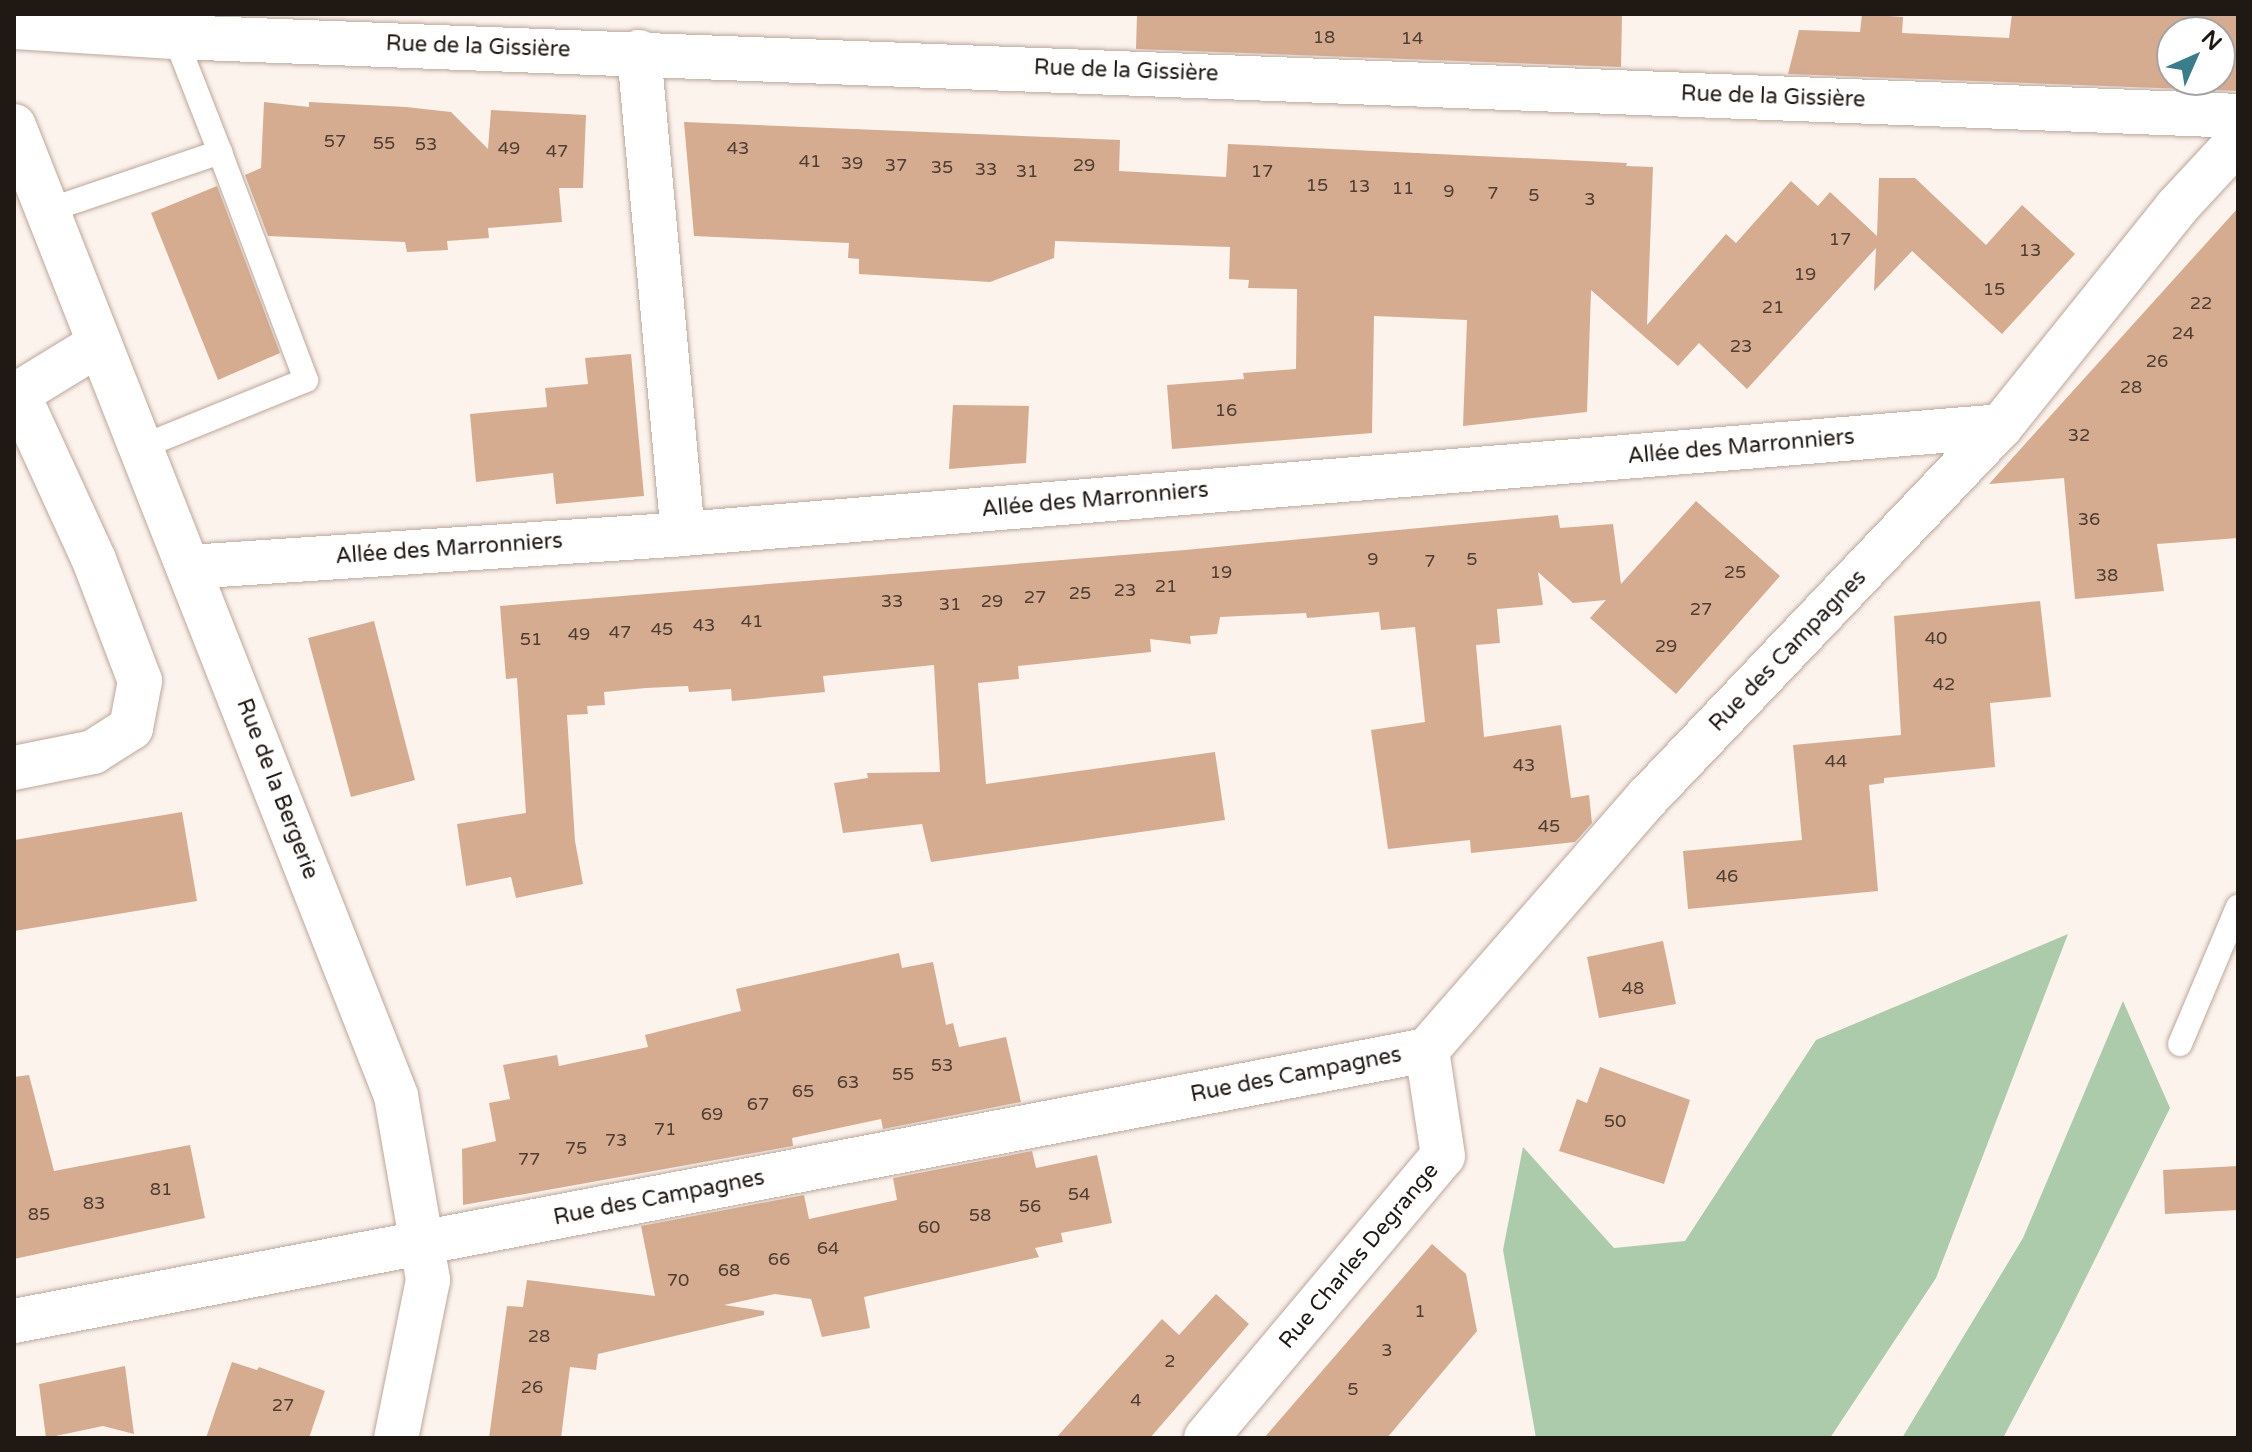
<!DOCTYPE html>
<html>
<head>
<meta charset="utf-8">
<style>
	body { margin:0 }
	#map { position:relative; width:2252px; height:1452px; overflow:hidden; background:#fcf3ed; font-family:"Varela Round",sans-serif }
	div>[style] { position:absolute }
	.green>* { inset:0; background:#abcbaa }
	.building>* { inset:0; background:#d5ac90 }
	.roads { filter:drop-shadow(0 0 2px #bca79a) drop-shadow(0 0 2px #bca79a) }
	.service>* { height:24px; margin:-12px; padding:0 12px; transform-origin:12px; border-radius:12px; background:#fff }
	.minor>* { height:44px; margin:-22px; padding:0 22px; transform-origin:22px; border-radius:22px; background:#fff }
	span { translate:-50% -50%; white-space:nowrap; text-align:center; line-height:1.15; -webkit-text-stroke:8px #fff; paint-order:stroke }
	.number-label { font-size:18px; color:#4d3d32 }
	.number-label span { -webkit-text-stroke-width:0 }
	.street-label { font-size:22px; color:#201813 }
	.frame { position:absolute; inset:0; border:16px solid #201813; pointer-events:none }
	.north { position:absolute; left:2156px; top:16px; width:80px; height:80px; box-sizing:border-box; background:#fff; border:2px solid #a6a3a1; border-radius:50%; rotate:45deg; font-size:22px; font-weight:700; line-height:32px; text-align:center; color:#201813 }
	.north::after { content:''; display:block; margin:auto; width:28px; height:36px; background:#397e8b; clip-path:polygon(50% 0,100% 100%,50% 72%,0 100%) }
</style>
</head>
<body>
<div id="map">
	<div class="green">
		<div style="clip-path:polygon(2068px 934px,1936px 1278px,1830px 1438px,1536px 1438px,1503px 1250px,1523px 1147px,1614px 1248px,1685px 1241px,1816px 1040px)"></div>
		<div style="clip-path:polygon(2123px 1001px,2170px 1108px,2061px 1328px,2003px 1438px,1902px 1438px,2023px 1238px)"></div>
	</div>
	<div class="building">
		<div style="clip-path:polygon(1137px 14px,1622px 14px,1621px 67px,1136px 49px)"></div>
		<div style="clip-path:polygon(evenodd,1862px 14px,1903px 17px,1902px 33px,2009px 38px,2012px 14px,2238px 14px,2238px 91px,1788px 74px,1799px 30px,1860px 32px,1862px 14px,2172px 32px,2220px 32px,2220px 80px,2172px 80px,2172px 32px)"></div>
		<div style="clip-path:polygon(264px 102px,309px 107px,309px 102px,406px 107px,451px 112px,488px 149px,491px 110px,586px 115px,583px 188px,559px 188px,562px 222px,488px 228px,489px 238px,447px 241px,448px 250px,407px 252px,405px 242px,268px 236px,245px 175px,261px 168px)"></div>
		<div style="clip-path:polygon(684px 122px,1120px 140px,1119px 171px,1226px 177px,1228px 144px,1627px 163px,1626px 166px,1653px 167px,1647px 325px,1726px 234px,1736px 243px,1791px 181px,1818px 206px,1830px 192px,1877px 236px,1879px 178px,1915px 178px,1986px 245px,2022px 205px,2075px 254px,2002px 334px,1912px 251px,1874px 291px,1876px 248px,1747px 389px,1699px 343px,1678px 366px,1591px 290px,1587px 412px,1463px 426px,1467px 320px,1374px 316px,1372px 433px,1172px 449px,1167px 385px,1244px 379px,1243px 373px,1296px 369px,1297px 289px,1248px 288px,1249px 280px,1229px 279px,1230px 247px,1055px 241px,1054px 258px,990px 282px,859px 274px,859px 259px,848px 258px,849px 243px,694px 236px)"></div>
		<div style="clip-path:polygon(217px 186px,280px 353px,218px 380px,151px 213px)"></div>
		<div style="clip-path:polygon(2238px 208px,2238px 538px,2157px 544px,2164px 591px,2075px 599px,2064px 478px,1989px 484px)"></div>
		<div style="clip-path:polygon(631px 354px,644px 496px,556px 504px,553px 473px,476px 482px,470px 414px,547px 407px,545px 388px,588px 384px,585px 358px)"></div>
		<div style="clip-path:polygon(953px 405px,1029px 406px,1026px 463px,949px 469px)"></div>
		<div style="clip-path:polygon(1696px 501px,1780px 576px,1676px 694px,1590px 618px,1606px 600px,1573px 603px,1538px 572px,1543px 605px,1497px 609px,1500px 643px,1476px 645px,1484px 737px,1561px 725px,1571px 798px,1589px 795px,1592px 823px,1575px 842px,1471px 853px,1470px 840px,1388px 849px,1371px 730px,1425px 722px,1415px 627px,1381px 630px,1379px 612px,1307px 618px,1306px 613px,1220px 617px,1217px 634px,1190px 636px,1191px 644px,1150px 639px,1151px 652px,1018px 666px,1019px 679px,978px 683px,986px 784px,1215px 752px,1225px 820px,931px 862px,922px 824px,843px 833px,834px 783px,868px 778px,867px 773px,940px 772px,934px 665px,823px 676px,825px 692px,732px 701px,731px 689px,689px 692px,688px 686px,646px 688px,604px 692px,605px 705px,587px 706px,588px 714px,567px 715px,575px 841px,583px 884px,516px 898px,511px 877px,466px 886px,457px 824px,526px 813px,517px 678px,506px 679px,500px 606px,1185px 550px,1558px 515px,1560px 528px,1613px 524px,1621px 584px)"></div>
		<div style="clip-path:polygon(2040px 601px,2051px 697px,1990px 703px,1995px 767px,1884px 778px,1884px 783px,1869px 785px,1878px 891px,1688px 909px,1683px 851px,1802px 840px,1793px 745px,1901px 735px,1894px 616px)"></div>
		<div style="clip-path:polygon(374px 621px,415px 780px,351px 797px,308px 638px)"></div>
		<div style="clip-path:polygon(182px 812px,197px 901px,14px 931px,14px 840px)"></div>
		<div style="clip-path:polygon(1663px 941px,1676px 1004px,1599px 1018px,1587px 957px)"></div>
		<div style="clip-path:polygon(899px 953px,902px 968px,933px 962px,946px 1025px,953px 1023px,959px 1047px,1006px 1037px,1021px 1102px,883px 1129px,881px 1119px,792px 1138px,793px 1146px,463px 1205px,462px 1149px,496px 1141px,489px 1103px,510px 1099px,503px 1065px,557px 1055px,559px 1066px,648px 1047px,645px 1035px,741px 1011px,736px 989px)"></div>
		<div style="clip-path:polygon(1600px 1067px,1690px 1100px,1664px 1184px,1559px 1151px,1577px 1099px,1587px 1103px)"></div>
		<div style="clip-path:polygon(29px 1075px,54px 1171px,190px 1145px,205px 1218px,14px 1259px,14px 1077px)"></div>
		<div style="clip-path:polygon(1032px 1151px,1036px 1168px,1097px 1155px,1112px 1223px,1061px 1233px,1063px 1242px,1035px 1248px,1039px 1257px,864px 1297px,870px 1328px,822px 1337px,811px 1299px,775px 1294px,724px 1305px,764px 1311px,764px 1315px,598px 1354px,596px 1370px,570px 1367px,561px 1438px,489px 1438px,507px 1306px,523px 1307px,527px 1280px,655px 1296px,641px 1226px,804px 1195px,809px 1219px,897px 1200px,893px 1178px)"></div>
		<div style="clip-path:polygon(2238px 1166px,2238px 1210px,2165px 1214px,2163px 1170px)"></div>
		<div style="clip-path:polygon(1432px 1244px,1466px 1274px,1477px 1331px,1387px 1438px,1264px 1438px)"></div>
		<div style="clip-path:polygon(1216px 1294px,1249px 1324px,1150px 1438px,1056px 1438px,1162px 1319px,1179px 1335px)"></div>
		<div style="clip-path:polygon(232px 1362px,257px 1370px,259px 1367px,325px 1391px,309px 1438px,206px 1438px)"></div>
		<div style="clip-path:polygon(125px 1366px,134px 1434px,103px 1426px,46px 1438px,39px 1384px)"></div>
	</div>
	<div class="roads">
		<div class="service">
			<div style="left:46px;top:211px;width:184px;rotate:-18.7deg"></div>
			<div style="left:220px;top:152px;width:123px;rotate:-111.4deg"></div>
			<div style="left:141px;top:447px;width:178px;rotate:-22.1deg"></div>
			<div style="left:306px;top:380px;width:244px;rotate:-110.7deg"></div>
			<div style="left:2180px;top:1044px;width:149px;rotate:-67.1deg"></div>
		</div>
		<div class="minor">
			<div style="left:14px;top:27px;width:161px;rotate:3.6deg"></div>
			<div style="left:175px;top:37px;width:2065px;rotate:2.19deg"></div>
			<div style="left:639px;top:52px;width:484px;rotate:84.8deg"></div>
			<div style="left:14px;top:126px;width:1043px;rotate:68.5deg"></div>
			<div style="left:396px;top:1096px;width:187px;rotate:80.1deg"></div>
			<div style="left:428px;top:1280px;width:161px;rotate:101.4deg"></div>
			<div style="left:14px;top:396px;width:100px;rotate:-31.5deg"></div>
			<div style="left:189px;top:567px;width:495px;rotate:-3.8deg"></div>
			<div style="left:683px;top:534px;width:1322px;rotate:-4.68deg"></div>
			<div style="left:14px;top:768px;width:81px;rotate:-11.4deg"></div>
			<div style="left:93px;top:752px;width:45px;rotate:-32.3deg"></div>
			<div style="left:131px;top:728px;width:48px;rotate:-79.2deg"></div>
			<div style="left:140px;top:681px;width:129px;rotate:-110.8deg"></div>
			<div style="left:94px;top:560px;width:183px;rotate:-114.6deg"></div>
			<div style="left:14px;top:1321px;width:1439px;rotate:-10.86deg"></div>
			<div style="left:1427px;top:1050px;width:335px;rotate:-48.9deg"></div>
			<div style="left:1647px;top:798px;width:514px;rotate:-46.42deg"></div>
			<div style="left:2001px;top:426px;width:280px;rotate:-51.2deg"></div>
			<div style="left:2176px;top:208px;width:91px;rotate:-47.2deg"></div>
			<div style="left:1206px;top:1438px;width:368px;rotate:-50deg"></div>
			<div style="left:1443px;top:1156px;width:107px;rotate:-98.6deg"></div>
		</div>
	</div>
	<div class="number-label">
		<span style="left:1324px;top:37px">18</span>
		<span style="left:1412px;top:38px">14</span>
		<span style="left:335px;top:141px">57</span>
		<span style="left:384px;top:143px">55</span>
		<span style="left:426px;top:144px">53</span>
		<span style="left:509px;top:148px">49</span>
		<span style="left:738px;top:148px">43</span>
		<span style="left:557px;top:151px">47</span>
		<span style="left:810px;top:161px">41</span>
		<span style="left:852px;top:163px">39</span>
		<span style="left:896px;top:165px">37</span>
		<span style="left:1084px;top:165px">29</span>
		<span style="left:942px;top:167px">35</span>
		<span style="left:986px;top:169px">33</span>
		<span style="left:1027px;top:171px">31</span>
		<span style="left:1262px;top:171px">17</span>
		<span style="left:1317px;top:185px">15</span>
		<span style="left:1359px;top:186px">13</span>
		<span style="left:1403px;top:188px">11</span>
		<span style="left:1449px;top:191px">9</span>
		<span style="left:1493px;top:193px">7</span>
		<span style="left:1534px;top:195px">5</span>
		<span style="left:1590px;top:199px">3</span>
		<span style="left:1840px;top:239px">17</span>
		<span style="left:2030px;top:250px">13</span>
		<span style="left:1805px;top:274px">19</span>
		<span style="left:1994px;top:289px">15</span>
		<span style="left:2201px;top:303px">22</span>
		<span style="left:1773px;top:307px">21</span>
		<span style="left:2183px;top:333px">24</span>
		<span style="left:1741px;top:346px">23</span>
		<span style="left:2157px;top:361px">26</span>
		<span style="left:2131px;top:387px">28</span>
		<span style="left:1226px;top:410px">16</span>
		<span style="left:2079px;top:435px">32</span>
		<span style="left:2089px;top:519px">36</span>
		<span style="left:1373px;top:559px">9</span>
		<span style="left:1472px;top:559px">5</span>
		<span style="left:1430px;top:561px">7</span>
		<span style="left:1221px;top:572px">19</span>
		<span style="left:1735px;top:572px">25</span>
		<span style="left:2107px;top:575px">38</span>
		<span style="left:1166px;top:586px">21</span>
		<span style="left:1125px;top:590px">23</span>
		<span style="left:1080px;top:593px">25</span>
		<span style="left:1035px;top:597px">27</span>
		<span style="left:892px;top:601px">33</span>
		<span style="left:992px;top:601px">29</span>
		<span style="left:950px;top:604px">31</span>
		<span style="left:1701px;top:609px">27</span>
		<span style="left:752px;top:621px">41</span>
		<span style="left:704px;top:625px">43</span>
		<span style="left:662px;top:629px">45</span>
		<span style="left:620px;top:632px">47</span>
		<span style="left:579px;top:634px">49</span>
		<span style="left:1936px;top:638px">40</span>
		<span style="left:531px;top:639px">51</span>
		<span style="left:1666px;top:646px">29</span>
		<span style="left:1944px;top:684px">42</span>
		<span style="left:1836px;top:761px">44</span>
		<span style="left:1524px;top:765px">43</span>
		<span style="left:1549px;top:826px">45</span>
		<span style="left:1727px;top:876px">46</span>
		<span style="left:1633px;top:988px">48</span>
		<span style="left:942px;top:1065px">53</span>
		<span style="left:903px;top:1074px">55</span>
		<span style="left:848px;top:1082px">63</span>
		<span style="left:803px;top:1091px">65</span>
		<span style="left:758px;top:1104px">67</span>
		<span style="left:712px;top:1114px">69</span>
		<span style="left:1615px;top:1121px">50</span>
		<span style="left:665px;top:1129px">71</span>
		<span style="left:616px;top:1140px">73</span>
		<span style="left:576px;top:1148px">75</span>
		<span style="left:529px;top:1159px">77</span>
		<span style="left:161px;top:1189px">81</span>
		<span style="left:1079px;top:1194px">54</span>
		<span style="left:94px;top:1203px">83</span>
		<span style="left:1030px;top:1206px">56</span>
		<span style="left:39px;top:1214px">85</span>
		<span style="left:980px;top:1215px">58</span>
		<span style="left:929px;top:1227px">60</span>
		<span style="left:828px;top:1248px">64</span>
		<span style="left:779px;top:1259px">66</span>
		<span style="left:729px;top:1270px">68</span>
		<span style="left:678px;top:1280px">70</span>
		<span style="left:1420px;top:1311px">1</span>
		<span style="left:539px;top:1336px">28</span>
		<span style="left:1387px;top:1350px">3</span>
		<span style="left:1170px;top:1361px">2</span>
		<span style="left:532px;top:1387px">26</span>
		<span style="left:1353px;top:1389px">5</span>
		<span style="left:1136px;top:1400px">4</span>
		<span style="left:283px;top:1405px">27</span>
	</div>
	<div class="street-label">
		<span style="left:478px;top:47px;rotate:2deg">Rue de la Gissière</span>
		<span style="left:1126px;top:71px;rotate:2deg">Rue de la Gissière</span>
		<span style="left:1773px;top:97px;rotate:2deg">Rue de la Gissière</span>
		<span style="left:1741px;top:447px;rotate:-5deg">Allée des Marronniers</span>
		<span style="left:1095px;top:500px;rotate:-5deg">Allée des Marronniers</span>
		<span style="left:449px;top:549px;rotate:-4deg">Allée des Marronniers</span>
		<span style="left:1788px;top:651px;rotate:-46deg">Rue des Campagnes</span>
		<span style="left:277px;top:789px;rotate:69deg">Rue de la Bergerie</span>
		<span style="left:1296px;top:1075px;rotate:-11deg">Rue des Campagnes</span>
		<span style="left:659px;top:1198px;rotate:-11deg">Rue des Campagnes</span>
		<span style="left:1359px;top:1256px;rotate:-50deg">Rue Charles Degrange</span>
	</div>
	<div class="frame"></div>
	<div class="north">N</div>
</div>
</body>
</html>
